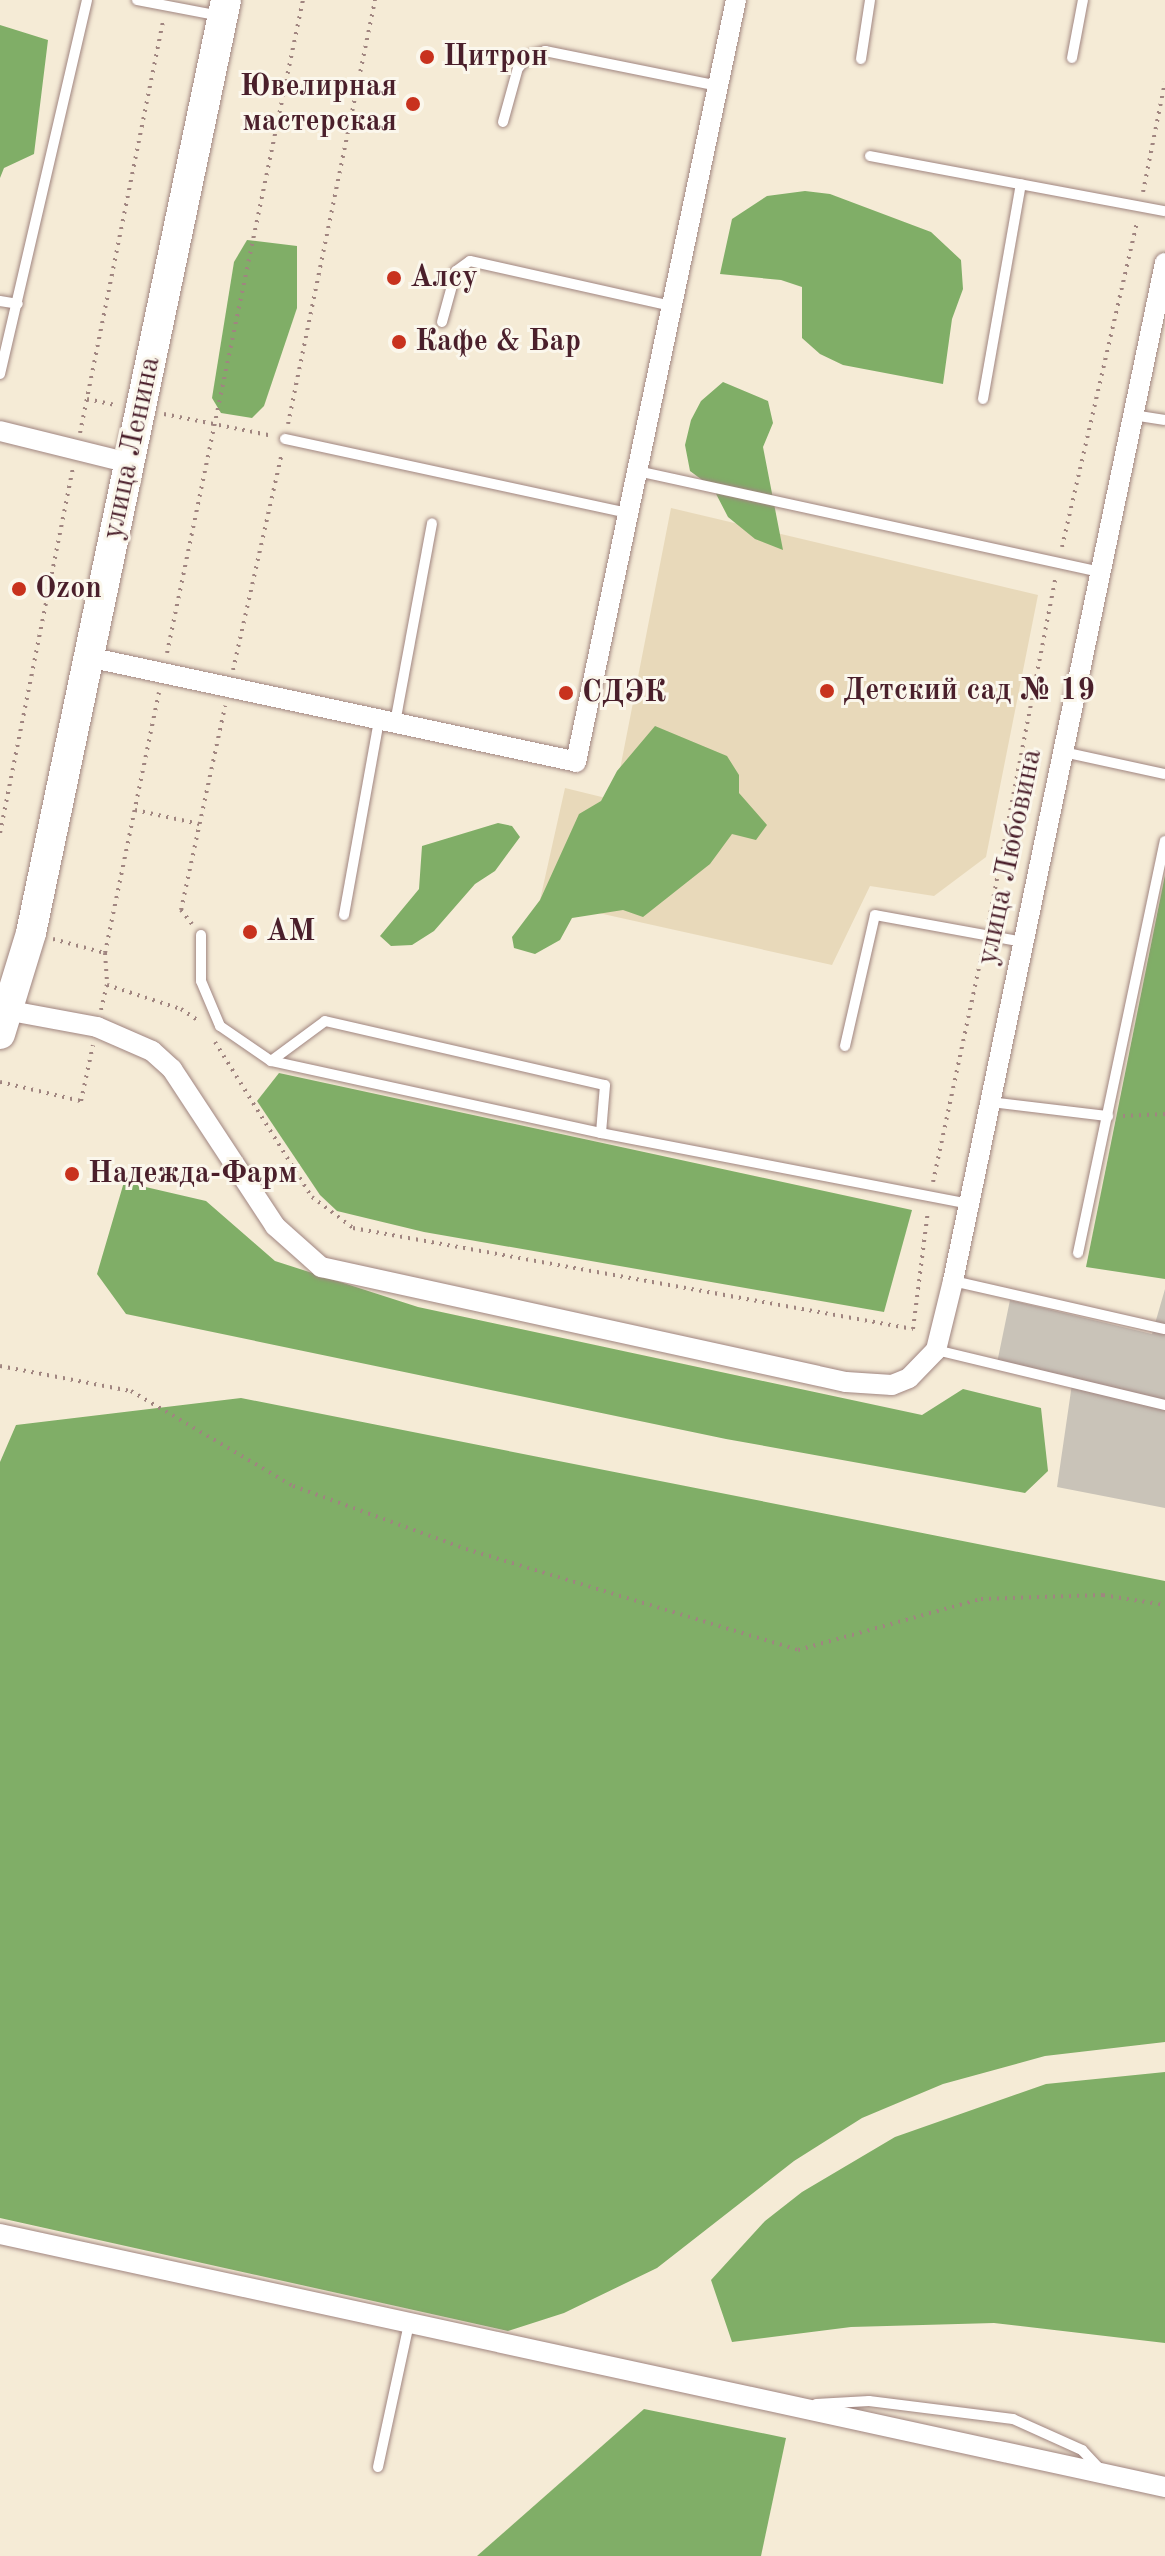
<!DOCTYPE html>
<html>
<head>
<meta charset="utf-8">
<style>
	body { margin:0 }
	#map { position:relative; width:1165px; height:2556px; overflow:hidden; background:#f5ebd6; font-family:"Old Standard TT",serif }
	div>[style] { position:absolute }
	.built>* { inset:0; background:#e8d9ba }
	.industrial>* { inset:0; background:#c9c3b8 }
	.forest>* { inset:0; background:#80ae67 }
	.path>* { height:4px; margin-top:-2px; transform-origin:0; background:repeating-linear-gradient(90deg,#a08580 0 2px,transparent 0 8px) }
	.roads { filter:drop-shadow(0 0 2px #a08580) drop-shadow(0 0 2px #a08580) }
	.lane>* { height:10px; margin:-5px; padding:0 5px; transform-origin:5px; border-radius:5px; background:#fff }
	.street>* { height:20px; margin:-10px; padding:0 10px; transform-origin:10px; border-radius:10px; background:#fff }
	.secondary>* { height:30px; margin:-15px; padding:0 15px; transform-origin:15px; border-radius:15px; background:#fff }
	.dots>* { width:22px; height:22px; translate:-50% -50%; box-sizing:border-box; border:4px solid #fbf7ec; border-radius:50% }
	span { translate:-50% -50%; white-space:nowrap; text-align:center; line-height:1.15; -webkit-text-stroke:6px #fbf7ec; paint-order:stroke }
	.poi-label { font-size:30px; color:#4a1f2b; font-weight:700 }
	.left { translate:0 -50%; text-align:left }
	.right { translate:-100% -50%; text-align:right }
	.street-label { font-size:30px; color:#4a1f2b }
</style>
</head>
<body>
<div id="map">
	<div class="built">
		<div style="clip-path:polygon(671px 508px,1038px 595px,986px 857px,934px 896px,870px 886px,832px 965px,540px 900px,565px 788px,614px 800px)"></div>
	</div>
	<div class="industrial">
		<div style="clip-path:polygon(1165px 1289px,1165px 1508px,1057px 1487px,1073px 1377px,997px 1363px,1010px 1300px,1152px 1334px)"></div>
	</div>
	<div class="forest">
		<div style="clip-path:polygon(0 25px,48px 40px,34px 154px,4px 168px,0 178px)"></div>
		<div style="clip-path:polygon(805px 191px,830px 194px,931px 232px,961px 260px,963px 289px,952px 319px,943px 384px,843px 365px,820px 354px,802px 338px,802px 287px,781px 280px,720px 274px,732px 219px,767px 196px)"></div>
		<div style="clip-path:polygon(247px 240px,297px 246px,297px 308px,264px 406px,252px 418px,221px 413px,212px 398px,234px 262px)"></div>
		<div style="clip-path:polygon(723px 382px,768px 401px,773px 423px,763px 447px,783px 550px,755px 539px,728px 517px,713px 488px,690px 471px,685px 445px,691px 420px,701px 401px)"></div>
		<div style="clip-path:polygon(655px 726px,727px 756px,739px 775px,739px 793px,767px 825px,756px 840px,732px 834px,710px 864px,643px 917px,623px 910px,572px 918px,560px 940px,535px 954px,514px 948px,512px 937px,540px 900px,579px 814px,601px 801px,617px 771px)"></div>
		<div style="clip-path:polygon(498px 823px,512px 826px,520px 837px,495px 871px,475px 884px,434px 931px,412px 945px,391px 946px,380px 936px,419px 889px,422px 846px)"></div>
		<div style="clip-path:polygon(1165px 875px,1165px 1279px,1086px 1267px)"></div>
		<div style="clip-path:polygon(279px 1073px,912px 1210px,884px 1312px,424px 1232px,337px 1211px,320px 1195px,257px 1101px)"></div>
		<div style="clip-path:polygon(124px 1182px,206px 1201px,275px 1261px,418px 1307px,922px 1415px,963px 1389px,1041px 1408px,1048px 1471px,1025px 1493px,726px 1439px,126px 1314px,97px 1274px)"></div>
		<div style="clip-path:polygon(241px 1398px,1165px 1581px,1165px 2042px,1045px 2056px,943px 2084px,862px 2118px,794px 2161px,657px 2268px,564px 2313px,508px 2331px,0 2218px,0 1462px,16px 1425px)"></div>
		<div style="clip-path:polygon(1165px 2072px,1165px 2343px,994px 2323px,851px 2327px,732px 2342px,711px 2280px,765px 2221px,802px 2192px,895px 2137px,1046px 2084px)"></div>
		<div style="clip-path:polygon(644px 2409px,786px 2438px,761px 2556px,477px 2556px)"></div>
	</div>
	<div class="path">
		<div style="left:1143px;top:192px;width:112px;rotate:-78.7deg"></div>
		<div style="left:87px;top:399px;width:30px;rotate:12deg"></div>
		<div style="left:164px;top:414px;width:111px;rotate:11.4deg"></div>
		<div style="left:288px;top:424px;width:433px;rotate:-78.4deg"></div>
		<div style="left:80px;top:433px;width:423px;rotate:-78.6deg"></div>
		<div style="left:1062px;top:547px;width:335px;rotate:-77deg"></div>
		<div style="left:167px;top:653px;width:667px;rotate:-78.24deg"></div>
		<div style="left:233px;top:670px;width:223px;rotate:-77.3deg"></div>
		<div style="left:135px;top:810px;width:66px;rotate:12.3deg"></div>
		<div style="left:0;top:833px;width:371px;rotate:-78.7deg"></div>
		<div style="left:989px;top:920px;width:351px;rotate:-79deg"></div>
		<div style="left:192px;top:924px;width:18px;rotate:-128deg"></div>
		<div style="left:181px;top:910px;width:209px;rotate:-77.8deg"></div>
		<div style="left:53px;top:939px;width:54px;rotate:15.1deg"></div>
		<div style="left:105px;top:953px;width:32px;rotate:86deg"></div>
		<div style="left:107px;top:985px;width:78px;rotate:18deg"></div>
		<div style="left:181px;top:1009px;width:23px;rotate:34deg"></div>
		<div style="left:105px;top:953px;width:266px;rotate:-78.3deg"></div>
		<div style="left:101px;top:1010px;width:26px;rotate:-77deg"></div>
		<div style="left:215px;top:1042px;width:183px;rotate:58deg"></div>
		<div style="left:312px;top:1197px;width:51px;rotate:37.1deg"></div>
		<div style="left:353px;top:1228px;width:569px;rotate:10.22deg"></div>
		<div style="left:913px;top:1329px;width:119px;rotate:-82.8deg"></div>
		<div style="left:0;top:1082px;width:83px;rotate:13.2deg"></div>
		<div style="left:81px;top:1101px;width:57px;rotate:-77.9deg"></div>
		<div style="left:1123px;top:1116px;width:42px;rotate:-2.7deg"></div>
		<div style="left:933px;top:1182px;width:239px;rotate:-77.9deg"></div>
		<div style="left:0;top:1366px;width:133px;rotate:10.8deg"></div>
		<div style="left:131px;top:1391px;width:188px;rotate:30.4deg"></div>
		<div style="left:293px;top:1486px;width:184px;rotate:20deg"></div>
		<div style="left:466px;top:1549px;width:347px;rotate:16.9deg"></div>
		<div style="left:798px;top:1650px;width:190px;rotate:-15.6deg"></div>
		<div style="left:981px;top:1599px;width:122px;rotate:-1.9deg"></div>
		<div style="left:1103px;top:1595px;width:63px;rotate:9.2deg"></div>
	</div>
	<div class="roads">
		<div class="lane">
			<div style="left:137px;top:0;width:86px;rotate:10.8deg"></div>
			<div style="left:1072px;top:58px;width:59px;rotate:-79.3deg"></div>
			<div style="left:861px;top:59px;width:60px;rotate:-81.3deg"></div>
			<div style="left:503px;top:122px;width:56px;rotate:-74.5deg"></div>
			<div style="left:518px;top:68px;width:16px;rotate:-47deg"></div>
			<div style="left:529px;top:56px;width:17px;rotate:-17deg"></div>
			<div style="left:545px;top:51px;width:177px;rotate:11.4deg"></div>
			<div style="left:870px;top:156px;width:300px;rotate:10.6deg"></div>
			<div style="left:0;top:301px;width:18px;rotate:9deg"></div>
			<div style="left:442px;top:322px;width:53px;rotate:-74.6deg"></div>
			<div style="left:456px;top:271px;width:17px;rotate:-36deg"></div>
			<div style="left:470px;top:261px;width:207px;rotate:12.6deg"></div>
			<div style="left:0;top:374px;width:384px;rotate:-76.9deg"></div>
			<div style="left:983px;top:399px;width:218px;rotate:-80deg"></div>
			<div style="left:1133px;top:415px;width:32px;rotate:9deg"></div>
			<div style="left:285px;top:439px;width:351px;rotate:12.2deg"></div>
			<div style="left:637px;top:471px;width:475px;rotate:12.3deg"></div>
			<div style="left:395px;top:723px;width:203px;rotate:-79.5deg"></div>
			<div style="left:1063px;top:752px;width:104px;rotate:12.2deg"></div>
			<div style="left:344px;top:915px;width:198px;rotate:-79.8deg"></div>
			<div style="left:201px;top:935px;width:46px;rotate:90deg"></div>
			<div style="left:201px;top:981px;width:49px;rotate:67.1deg"></div>
			<div style="left:220px;top:1026px;width:62px;rotate:34.5deg"></div>
			<div style="left:271px;top:1061px;width:338px;rotate:12.3deg"></div>
			<div style="left:845px;top:1046px;width:134px;rotate:-77.1deg"></div>
			<div style="left:875px;top:915px;width:150px;rotate:10.3deg"></div>
			<div style="left:271px;top:1061px;width:67px;rotate:-36.5deg"></div>
			<div style="left:325px;top:1021px;width:287px;rotate:12.9deg"></div>
			<div style="left:605px;top:1085px;width:48px;rotate:94.8deg"></div>
			<div style="left:601px;top:1133px;width:375px;rotate:10.9deg"></div>
			<div style="left:990px;top:1102px;width:119px;rotate:6.8deg"></div>
			<div style="left:1078px;top:1253px;width:421px;rotate:-78.1deg"></div>
			<div style="left:953px;top:1281px;width:217px;rotate:12.8deg"></div>
			<div style="left:936px;top:1350px;width:236px;rotate:13.5deg"></div>
			<div style="left:816px;top:2404px;width:53px;rotate:-3.2deg"></div>
			<div style="left:869px;top:2401px;width:145px;rotate:7.1deg"></div>
			<div style="left:1013px;top:2419px;width:76px;rotate:24.2deg"></div>
			<div style="left:1082px;top:2450px;width:26px;rotate:47deg"></div>
			<div style="left:378px;top:2467px;width:146px;rotate:-77.8deg"></div>
		</div>
		<div class="street">
			<div style="left:0;top:431px;width:133px;rotate:13.9deg"></div>
			<div style="left:88px;top:657px;width:499px;rotate:12.1deg"></div>
			<div style="left:576px;top:762px;width:779px;rotate:-78.14deg"></div>
			<div style="left:0;top:1009px;width:99px;rotate:10.5deg"></div>
			<div style="left:97px;top:1027px;width:60px;rotate:23.6deg"></div>
			<div style="left:152px;top:1051px;width:27px;rotate:42deg"></div>
			<div style="left:172px;top:1069px;width:188px;rotate:56.7deg"></div>
			<div style="left:275px;top:1226px;width:62px;rotate:41.7deg"></div>
			<div style="left:321px;top:1267px;width:537px;rotate:12.36deg"></div>
			<div style="left:846px;top:1382px;width:46px;rotate:3.7deg"></div>
			<div style="left:892px;top:1385px;width:18px;rotate:-22deg"></div>
			<div style="left:909px;top:1378px;width:39px;rotate:-46deg"></div>
			<div style="left:936px;top:1350px;width:71px;rotate:-76.2deg"></div>
			<div style="left:953px;top:1281px;width:1040px;rotate:-78.24deg"></div>
			<div style="left:0;top:2234px;width:1192px;rotate:12.25deg"></div>
		</div>
		<div class="secondary">
			<div style="left:0;top:1034px;width:106px;rotate:-72.9deg"></div>
			<div style="left:31px;top:933px;width:953px;rotate:-78.19deg"></div>
		</div>
	</div>
	<div class="dots">
		<div style="left:427px;top:57px;background:#c8321e"></div>
		<div style="left:413px;top:104px;background:#c8321e"></div>
		<div style="left:394px;top:278px;background:#c8321e"></div>
		<div style="left:399px;top:342px;background:#c8321e"></div>
		<div style="left:19px;top:589px;background:#c8321e"></div>
		<div style="left:827px;top:691px;background:#c8321e"></div>
		<div style="left:566px;top:693px;background:#c8321e"></div>
		<div style="left:250px;top:932px;background:#c8321e"></div>
		<div style="left:72px;top:1174px;background:#c8321e"></div>
	</div>
	<div class="poi-label">
		<span class="left" style="left:443px;top:57px">Цитрон</span>
		<span class="right" style="left:397px;top:104px">Ювелирная<br>мастерская</span>
		<span class="left" style="left:410px;top:278px">Алсу</span>
		<span class="left" style="left:415px;top:342px">Кафе &amp; Бар</span>
		<span class="left" style="left:35px;top:589px">Ozon</span>
		<span class="left" style="left:843px;top:691px">Детский сад № 19</span>
		<span class="left" style="left:582px;top:693px">СДЭК</span>
		<span class="left" style="left:266px;top:932px">АМ</span>
		<span class="left" style="left:88px;top:1174px">Надежда-Фарм</span>
	</div>
	<div class="street-label">
		<span style="left:132px;top:448px;rotate:-78deg">улица Ленина</span>
		<span style="left:1010px;top:857px;rotate:-78deg">улица Любовина</span>
	</div>
</div>
</body>
</html>
